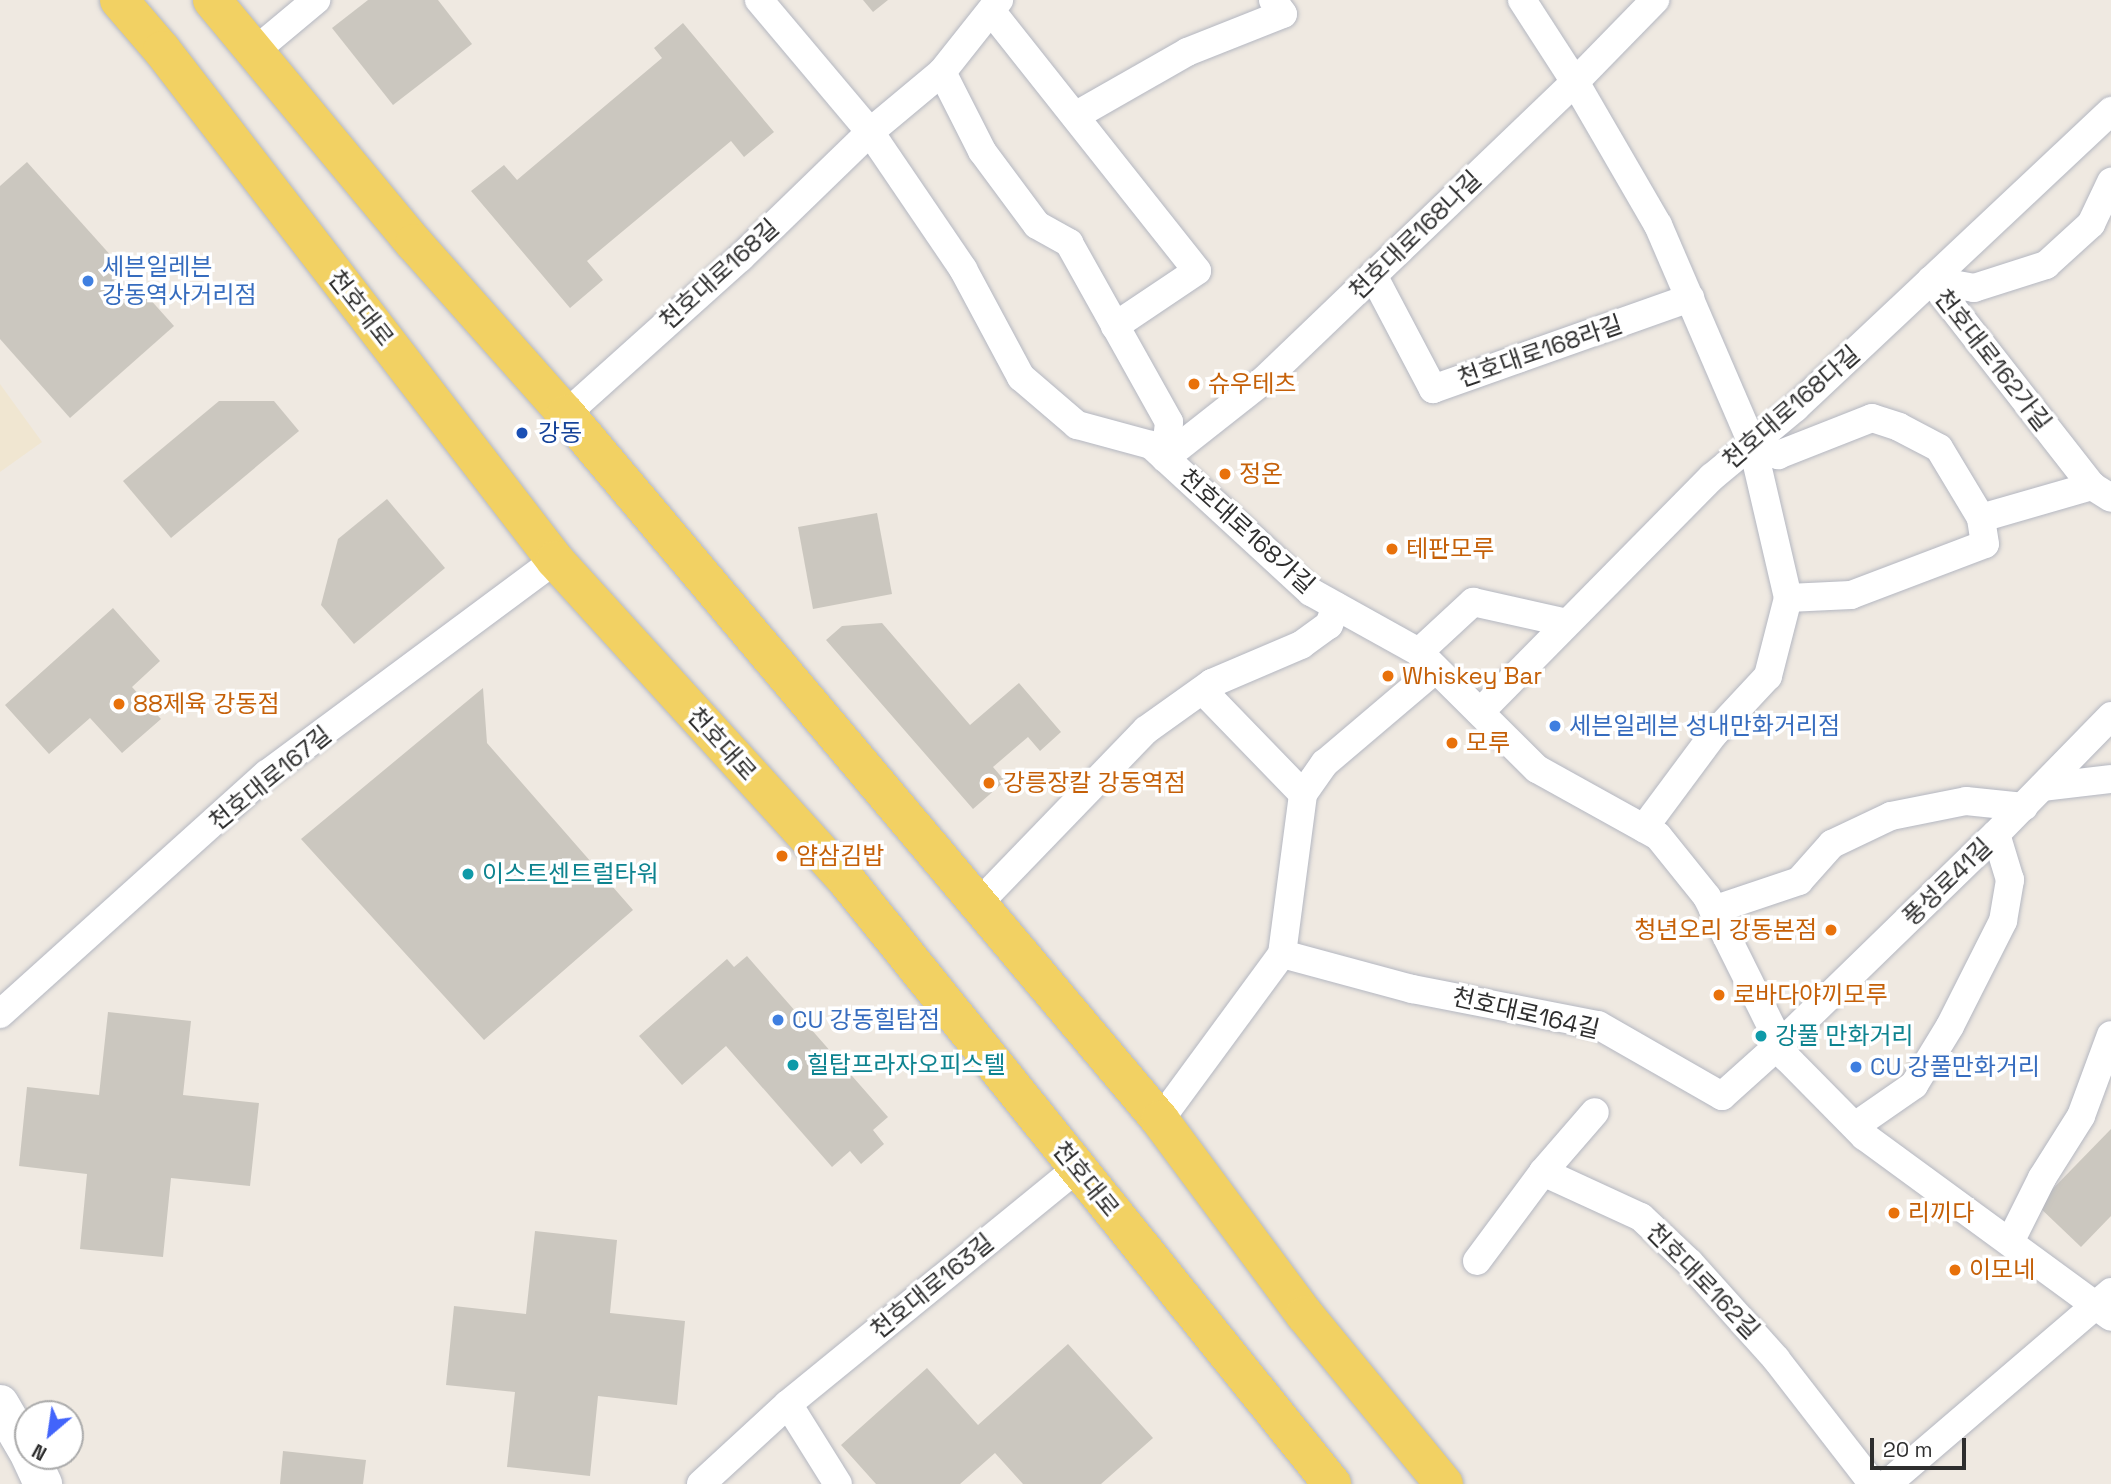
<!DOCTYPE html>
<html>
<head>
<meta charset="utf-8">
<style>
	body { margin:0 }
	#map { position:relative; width:2111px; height:1484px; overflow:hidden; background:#efe9e1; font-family:"Space Grotesk","Noto Sans KR",sans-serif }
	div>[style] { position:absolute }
	.education>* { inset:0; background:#f0e6d1 }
	.building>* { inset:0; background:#cbc7bf }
	.roads { filter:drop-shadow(0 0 2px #b4b7c1) drop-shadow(0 0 2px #b4b7c1) }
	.street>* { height:28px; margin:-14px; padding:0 14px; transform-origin:14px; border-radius:14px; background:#fff }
	.secondary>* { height:38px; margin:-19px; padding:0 19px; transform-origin:19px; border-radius:19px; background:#fff }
	.primary>* { height:38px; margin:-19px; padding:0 19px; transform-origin:19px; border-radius:19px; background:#f2d163 }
	.dots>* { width:19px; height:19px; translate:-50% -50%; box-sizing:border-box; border:4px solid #fff; border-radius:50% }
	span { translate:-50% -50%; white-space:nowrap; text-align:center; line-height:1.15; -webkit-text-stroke:7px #fff; paint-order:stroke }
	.street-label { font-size:24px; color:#2e2e2e }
	.shop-label { font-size:24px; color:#366cbe }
	.left { translate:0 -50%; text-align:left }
	.food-label { font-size:24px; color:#c56008 }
	.right { translate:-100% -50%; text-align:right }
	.transit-label { font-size:24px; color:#164399 }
	.culture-label { font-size:24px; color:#0d838f }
	.north { position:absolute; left:14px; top:1400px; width:70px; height:70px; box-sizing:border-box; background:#fff; border:2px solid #ababab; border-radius:50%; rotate:209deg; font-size:19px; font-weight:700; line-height:28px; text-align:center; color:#2e2e2e }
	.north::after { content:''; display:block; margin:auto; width:24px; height:32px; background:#4264fb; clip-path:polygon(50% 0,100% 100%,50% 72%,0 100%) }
	.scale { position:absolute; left:1870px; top:1438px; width:96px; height:32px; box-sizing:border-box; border:4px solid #2e2e2e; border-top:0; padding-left:9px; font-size:21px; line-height:24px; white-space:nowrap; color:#2e2e2e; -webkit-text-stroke:5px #fff; paint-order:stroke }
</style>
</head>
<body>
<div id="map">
	<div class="education">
		<div style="clip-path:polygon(0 384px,42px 442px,0 472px)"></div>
	</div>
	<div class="building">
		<div style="clip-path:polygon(368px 0,438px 0,472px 44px,393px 105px,332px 28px)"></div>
		<div style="clip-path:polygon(863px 0,888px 0,873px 12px)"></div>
		<div style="clip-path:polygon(683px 23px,774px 132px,744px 157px,731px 141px,587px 261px,603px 280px,570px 308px,471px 191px,504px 165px,517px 180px,662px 58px,654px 48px)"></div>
		<div style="clip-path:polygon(27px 162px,174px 326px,70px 418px,0 339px,0 186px)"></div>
		<div style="clip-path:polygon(219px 401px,274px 401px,299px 431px,171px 538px,123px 481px)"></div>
		<div style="clip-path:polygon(387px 499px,445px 568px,354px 644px,321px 605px,338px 539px)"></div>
		<div style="clip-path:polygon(877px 513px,892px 594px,813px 609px,798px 527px)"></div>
		<div style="clip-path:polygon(113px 608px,160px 661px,132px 687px,161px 719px,122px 753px,90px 718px,49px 754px,5px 705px)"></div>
		<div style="clip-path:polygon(882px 623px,970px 725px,1019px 683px,1061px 732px,1040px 751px,1028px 737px,993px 767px,1005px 781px,973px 809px,826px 640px,842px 626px)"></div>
		<div style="clip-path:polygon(483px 688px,487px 743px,633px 910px,484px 1040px,301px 839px)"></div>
		<div style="clip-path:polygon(747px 956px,888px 1117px,873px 1130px,884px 1144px,861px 1164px,850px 1151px,832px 1167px,726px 1046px,682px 1085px,639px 1036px,727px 959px,734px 967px)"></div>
		<div style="clip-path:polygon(108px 1012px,191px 1021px,183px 1095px,259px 1103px,250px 1186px,171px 1178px,163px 1257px,80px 1249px,87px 1174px,19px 1166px,27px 1087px,99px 1095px)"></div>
		<div style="clip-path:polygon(2111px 1129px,2111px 1216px,2081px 1247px,2037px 1205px)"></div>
		<div style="clip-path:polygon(535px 1231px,617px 1240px,610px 1313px,685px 1321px,677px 1405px,598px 1396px,590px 1476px,507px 1467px,515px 1392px,446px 1385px,454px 1306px,526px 1314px)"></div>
		<div style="clip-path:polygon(1068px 1344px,1153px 1438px,1101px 1484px,1023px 1484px,995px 1453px,960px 1484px,876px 1484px,841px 1445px,927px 1368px,978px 1425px)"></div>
		<div style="clip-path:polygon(283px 1451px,366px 1460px,363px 1484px,280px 1484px)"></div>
	</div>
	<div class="roads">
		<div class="street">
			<div style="left:759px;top:0;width:172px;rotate:49.9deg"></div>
			<div style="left:870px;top:132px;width:166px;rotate:55.8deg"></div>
			<div style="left:963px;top:269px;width:123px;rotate:61.8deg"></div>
			<div style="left:1021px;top:377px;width:74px;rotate:40.6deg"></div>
			<div style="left:1077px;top:425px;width:77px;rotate:15.1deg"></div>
			<div style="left:1151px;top:445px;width:217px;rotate:42.6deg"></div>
			<div style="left:1311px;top:592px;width:124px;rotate:29.1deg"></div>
			<div style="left:1419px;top:652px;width:166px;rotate:44.8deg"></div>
			<div style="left:1537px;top:769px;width:138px;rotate:29deg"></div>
			<div style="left:1658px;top:836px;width:78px;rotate:51.2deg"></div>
			<div style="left:1707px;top:897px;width:180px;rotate:63.6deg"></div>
			<div style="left:1787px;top:1058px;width:110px;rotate:45.4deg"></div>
			<div style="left:1864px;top:1136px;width:306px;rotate:36.2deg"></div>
			<div style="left:1522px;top:0;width:98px;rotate:57.1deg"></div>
			<div style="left:1575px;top:82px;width:165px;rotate:59.9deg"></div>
			<div style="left:1658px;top:225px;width:237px;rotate:66.7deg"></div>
			<div style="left:1752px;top:443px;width:159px;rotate:76.9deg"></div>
			<div style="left:1788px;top:598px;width:81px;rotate:104.4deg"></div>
			<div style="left:1768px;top:676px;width:81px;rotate:133deg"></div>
			<div style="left:1713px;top:735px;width:116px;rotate:126.6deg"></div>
			<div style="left:992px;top:12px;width:330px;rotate:51.6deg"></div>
			<div style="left:1197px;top:271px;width:99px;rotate:146.1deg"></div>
			<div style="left:255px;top:51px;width:80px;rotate:-39.9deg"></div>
			<div style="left:942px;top:72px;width:89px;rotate:63.1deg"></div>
			<div style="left:982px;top:151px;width:92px;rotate:53.4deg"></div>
			<div style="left:1037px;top:225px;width:37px;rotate:29deg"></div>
			<div style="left:1069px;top:243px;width:205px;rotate:60.8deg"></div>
			<div style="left:1169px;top:422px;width:36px;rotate:96deg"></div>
			<div style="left:1075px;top:116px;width:129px;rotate:-29.7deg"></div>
			<div style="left:1187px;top:52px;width:103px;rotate:-21.6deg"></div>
			<div style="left:1283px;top:14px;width:17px;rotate:-126deg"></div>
			<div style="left:1373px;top:275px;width:129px;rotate:62.2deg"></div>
			<div style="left:1433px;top:389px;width:273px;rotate:-19.5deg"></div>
			<div style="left:1931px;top:280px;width:261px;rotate:52deg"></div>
			<div style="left:2092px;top:486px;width:22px;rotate:32deg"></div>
			<div style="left:1931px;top:280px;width:44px;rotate:10.5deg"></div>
			<div style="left:1974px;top:288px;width:76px;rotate:-17.7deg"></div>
			<div style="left:2046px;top:265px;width:61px;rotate:-42.3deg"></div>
			<div style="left:2091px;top:224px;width:47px;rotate:-64.5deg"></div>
			<div style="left:566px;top:414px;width:234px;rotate:-41.9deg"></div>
			<div style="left:740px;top:258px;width:181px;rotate:-44.1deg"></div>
			<div style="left:870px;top:132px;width:94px;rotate:-39.8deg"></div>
			<div style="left:942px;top:72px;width:92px;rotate:-51.6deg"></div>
			<div style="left:1752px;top:443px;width:29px;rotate:25deg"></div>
			<div style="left:1778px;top:455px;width:101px;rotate:-21.5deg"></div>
			<div style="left:1872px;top:418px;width:28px;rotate:18deg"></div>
			<div style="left:1899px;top:427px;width:45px;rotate:27.7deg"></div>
			<div style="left:1939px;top:448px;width:82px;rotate:59deg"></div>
			<div style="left:1981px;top:518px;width:116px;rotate:-16.1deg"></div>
			<div style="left:1165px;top:458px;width:125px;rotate:-38.2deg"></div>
			<div style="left:1263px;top:381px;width:432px;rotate:-43.8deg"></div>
			<div style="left:1575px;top:82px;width:115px;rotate:-45.7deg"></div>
			<div style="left:1788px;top:598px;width:63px;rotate:-2.7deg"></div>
			<div style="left:1851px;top:595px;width:143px;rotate:-20.8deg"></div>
			<div style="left:1985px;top:544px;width:26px;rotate:-99deg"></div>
			<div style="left:1419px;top:652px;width:74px;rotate:-42.8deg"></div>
			<div style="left:1473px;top:602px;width:96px;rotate:12.6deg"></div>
			<div style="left:1212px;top:683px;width:14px;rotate:102deg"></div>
			<div style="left:1209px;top:697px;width:135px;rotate:45.9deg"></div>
			<div style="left:1480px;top:712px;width:330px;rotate:-45.4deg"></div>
			<div style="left:1712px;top:477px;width:108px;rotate:-39.7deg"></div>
			<div style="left:1795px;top:408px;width:434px;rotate:-43.2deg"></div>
			<div style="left:2043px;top:787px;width:68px;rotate:-6.7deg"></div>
			<div style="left:978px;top:904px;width:242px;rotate:-46deg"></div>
			<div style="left:1146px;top:730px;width:81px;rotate:-35.5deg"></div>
			<div style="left:1212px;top:683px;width:97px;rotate:-23.1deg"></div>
			<div style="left:1301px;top:645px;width:34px;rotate:-36deg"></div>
			<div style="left:1329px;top:625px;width:20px;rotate:-70deg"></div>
			<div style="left:1713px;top:910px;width:91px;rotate:-18.6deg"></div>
			<div style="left:1799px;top:881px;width:50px;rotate:-48.3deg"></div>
			<div style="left:1832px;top:844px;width:65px;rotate:-25.4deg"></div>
			<div style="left:1891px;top:816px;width:76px;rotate:-11.3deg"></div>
			<div style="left:1966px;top:801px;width:58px;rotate:5.9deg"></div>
			<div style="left:1282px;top:954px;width:135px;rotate:15.1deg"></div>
			<div style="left:1412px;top:989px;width:189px;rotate:11deg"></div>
			<div style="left:1598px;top:1025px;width:143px;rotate:29.8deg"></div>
			<div style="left:1722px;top:1096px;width:78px;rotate:-41.9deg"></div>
			<div style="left:1780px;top:1044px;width:301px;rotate:-44.2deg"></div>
			<div style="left:1996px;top:834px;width:165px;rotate:-45.7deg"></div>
			<div style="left:0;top:1014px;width:359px;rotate:-42deg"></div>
			<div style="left:267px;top:774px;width:359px;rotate:-36.6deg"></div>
			<div style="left:1160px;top:1120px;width:206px;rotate:-53.7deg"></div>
			<div style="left:1282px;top:954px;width:161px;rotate:-82.5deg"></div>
			<div style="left:1303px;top:794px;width:38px;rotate:-55deg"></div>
			<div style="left:1325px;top:763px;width:145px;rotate:-40.3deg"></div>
			<div style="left:1855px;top:1126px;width:72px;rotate:-34.8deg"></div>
			<div style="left:1914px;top:1085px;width:69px;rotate:-58.6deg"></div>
			<div style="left:1950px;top:1026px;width:118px;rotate:-63.2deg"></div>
			<div style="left:2003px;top:921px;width:42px;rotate:-80.3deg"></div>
			<div style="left:2010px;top:880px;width:48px;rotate:-106.9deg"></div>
			<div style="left:1543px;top:1172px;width:108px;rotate:24.7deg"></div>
			<div style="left:1641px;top:1217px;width:67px;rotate:43.2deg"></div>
			<div style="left:1690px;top:1263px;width:129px;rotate:48.1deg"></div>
			<div style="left:1776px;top:1359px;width:158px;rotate:52.2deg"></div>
			<div style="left:2010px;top:1242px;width:72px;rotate:-63.4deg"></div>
			<div style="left:2042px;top:1178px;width:73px;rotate:-57.8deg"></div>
			<div style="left:2081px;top:1116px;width:86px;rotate:-69.7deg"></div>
			<div style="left:1477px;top:1261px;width:111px;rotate:-53.4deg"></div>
			<div style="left:1543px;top:1172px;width:79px;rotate:-49.1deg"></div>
			<div style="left:788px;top:1404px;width:94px;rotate:58deg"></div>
			<div style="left:701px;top:1484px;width:118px;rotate:-42.6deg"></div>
			<div style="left:788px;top:1404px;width:373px;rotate:-39.2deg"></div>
			<div style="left:1887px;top:1484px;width:295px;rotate:-40.6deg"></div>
		</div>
		<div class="secondary">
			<div style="left:0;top:1404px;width:56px;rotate:59.7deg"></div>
			<div style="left:30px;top:1456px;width:31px;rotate:65deg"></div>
		</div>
		<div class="primary">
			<div style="left:119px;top:0;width:66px;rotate:49.3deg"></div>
			<div style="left:162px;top:50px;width:644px;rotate:52.38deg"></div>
			<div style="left:555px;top:560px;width:434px;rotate:47.7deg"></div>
			<div style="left:847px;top:881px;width:774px;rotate:51.19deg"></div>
			<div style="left:212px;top:0;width:316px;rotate:50.3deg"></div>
			<div style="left:414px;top:243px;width:229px;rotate:48.4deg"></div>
			<div style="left:566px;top:414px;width:923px;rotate:49.92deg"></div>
			<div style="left:1160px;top:1120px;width:243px;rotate:53.4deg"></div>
			<div style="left:1305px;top:1315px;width:219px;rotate:50.6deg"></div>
		</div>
	</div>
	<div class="dots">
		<div style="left:88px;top:281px;background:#3f7fe0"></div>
		<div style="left:1194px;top:384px;background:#e8710a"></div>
		<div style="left:522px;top:433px;background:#1a4fb4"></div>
		<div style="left:1225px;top:474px;background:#e8710a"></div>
		<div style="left:1392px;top:549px;background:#e8710a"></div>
		<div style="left:1388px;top:676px;background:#e8710a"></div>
		<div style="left:119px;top:704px;background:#e8710a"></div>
		<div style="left:1555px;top:726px;background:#3f7fe0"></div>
		<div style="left:1452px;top:743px;background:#e8710a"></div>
		<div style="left:989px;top:783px;background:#e8710a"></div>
		<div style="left:782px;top:856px;background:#e8710a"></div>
		<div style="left:468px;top:874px;background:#0f9aa8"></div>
		<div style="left:1831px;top:930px;background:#e8710a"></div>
		<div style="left:1719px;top:995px;background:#e8710a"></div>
		<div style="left:778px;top:1020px;background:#3f7fe0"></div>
		<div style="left:1761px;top:1036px;background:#0f9aa8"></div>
		<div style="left:793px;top:1065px;background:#0f9aa8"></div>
		<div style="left:1856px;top:1067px;background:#3f7fe0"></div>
		<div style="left:1894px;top:1213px;background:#e8710a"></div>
		<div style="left:1955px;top:1270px;background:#e8710a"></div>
	</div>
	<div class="street-label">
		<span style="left:1415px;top:235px;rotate:-44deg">천호대로168나길</span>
		<span style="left:719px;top:274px;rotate:-42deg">천호대로168길</span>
		<span style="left:361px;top:308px;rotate:52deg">천호대로</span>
		<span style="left:1540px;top:351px;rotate:-19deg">천호대로168라길</span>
		<span style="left:1993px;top:360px;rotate:52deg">천호대로162가길</span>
		<span style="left:1791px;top:407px;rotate:-41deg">천호대로168다길</span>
		<span style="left:1247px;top:531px;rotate:42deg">천호대로168가길</span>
		<span style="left:722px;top:744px;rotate:48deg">천호대로</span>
		<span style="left:270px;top:778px;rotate:-39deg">천호대로167길</span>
		<span style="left:1947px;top:882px;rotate:-44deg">풍성로41길</span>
		<span style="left:1526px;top:1013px;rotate:13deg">천호대로164길</span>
		<span style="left:1086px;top:1179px;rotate:51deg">천호대로</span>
		<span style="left:1703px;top:1281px;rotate:46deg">천호대로162길</span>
		<span style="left:932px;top:1286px;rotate:-39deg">천호대로163길</span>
	</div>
	<div class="shop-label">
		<span class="left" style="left:102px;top:281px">세븐일레븐<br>강동역사거리점</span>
		<span class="left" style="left:1569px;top:726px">세븐일레븐 성내만화거리점</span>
		<span class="left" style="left:792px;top:1020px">CU 강동힐탑점</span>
		<span class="left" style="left:1870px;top:1067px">CU 강풀만화거리</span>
	</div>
	<div class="food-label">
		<span class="left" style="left:1208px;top:384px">슈우테츠</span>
		<span class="left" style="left:1239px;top:474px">정온</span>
		<span class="left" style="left:1406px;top:549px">테판모루</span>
		<span class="left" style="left:1402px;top:676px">Whiskey Bar</span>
		<span class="left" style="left:133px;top:704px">88제육 강동점</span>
		<span class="left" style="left:1466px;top:743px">모루</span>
		<span class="left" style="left:1003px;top:783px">강릉장칼 강동역점</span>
		<span class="left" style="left:796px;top:856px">얌삼김밥</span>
		<span class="right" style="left:1817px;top:930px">청년오리 강동본점</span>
		<span class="left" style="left:1733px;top:995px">로바다야끼모루</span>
		<span class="left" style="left:1908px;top:1213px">리끼다</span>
		<span class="left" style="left:1969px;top:1270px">이모네</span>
	</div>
	<div class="transit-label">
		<span class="left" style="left:538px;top:433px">강동</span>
	</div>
	<div class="culture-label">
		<span class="left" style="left:482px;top:874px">이스트센트럴타워</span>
		<span class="left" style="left:1775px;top:1036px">강풀 만화거리</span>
		<span class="left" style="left:807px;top:1065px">힐탑프라자오피스텔</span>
	</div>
	<div class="north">N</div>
	<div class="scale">20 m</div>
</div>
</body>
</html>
